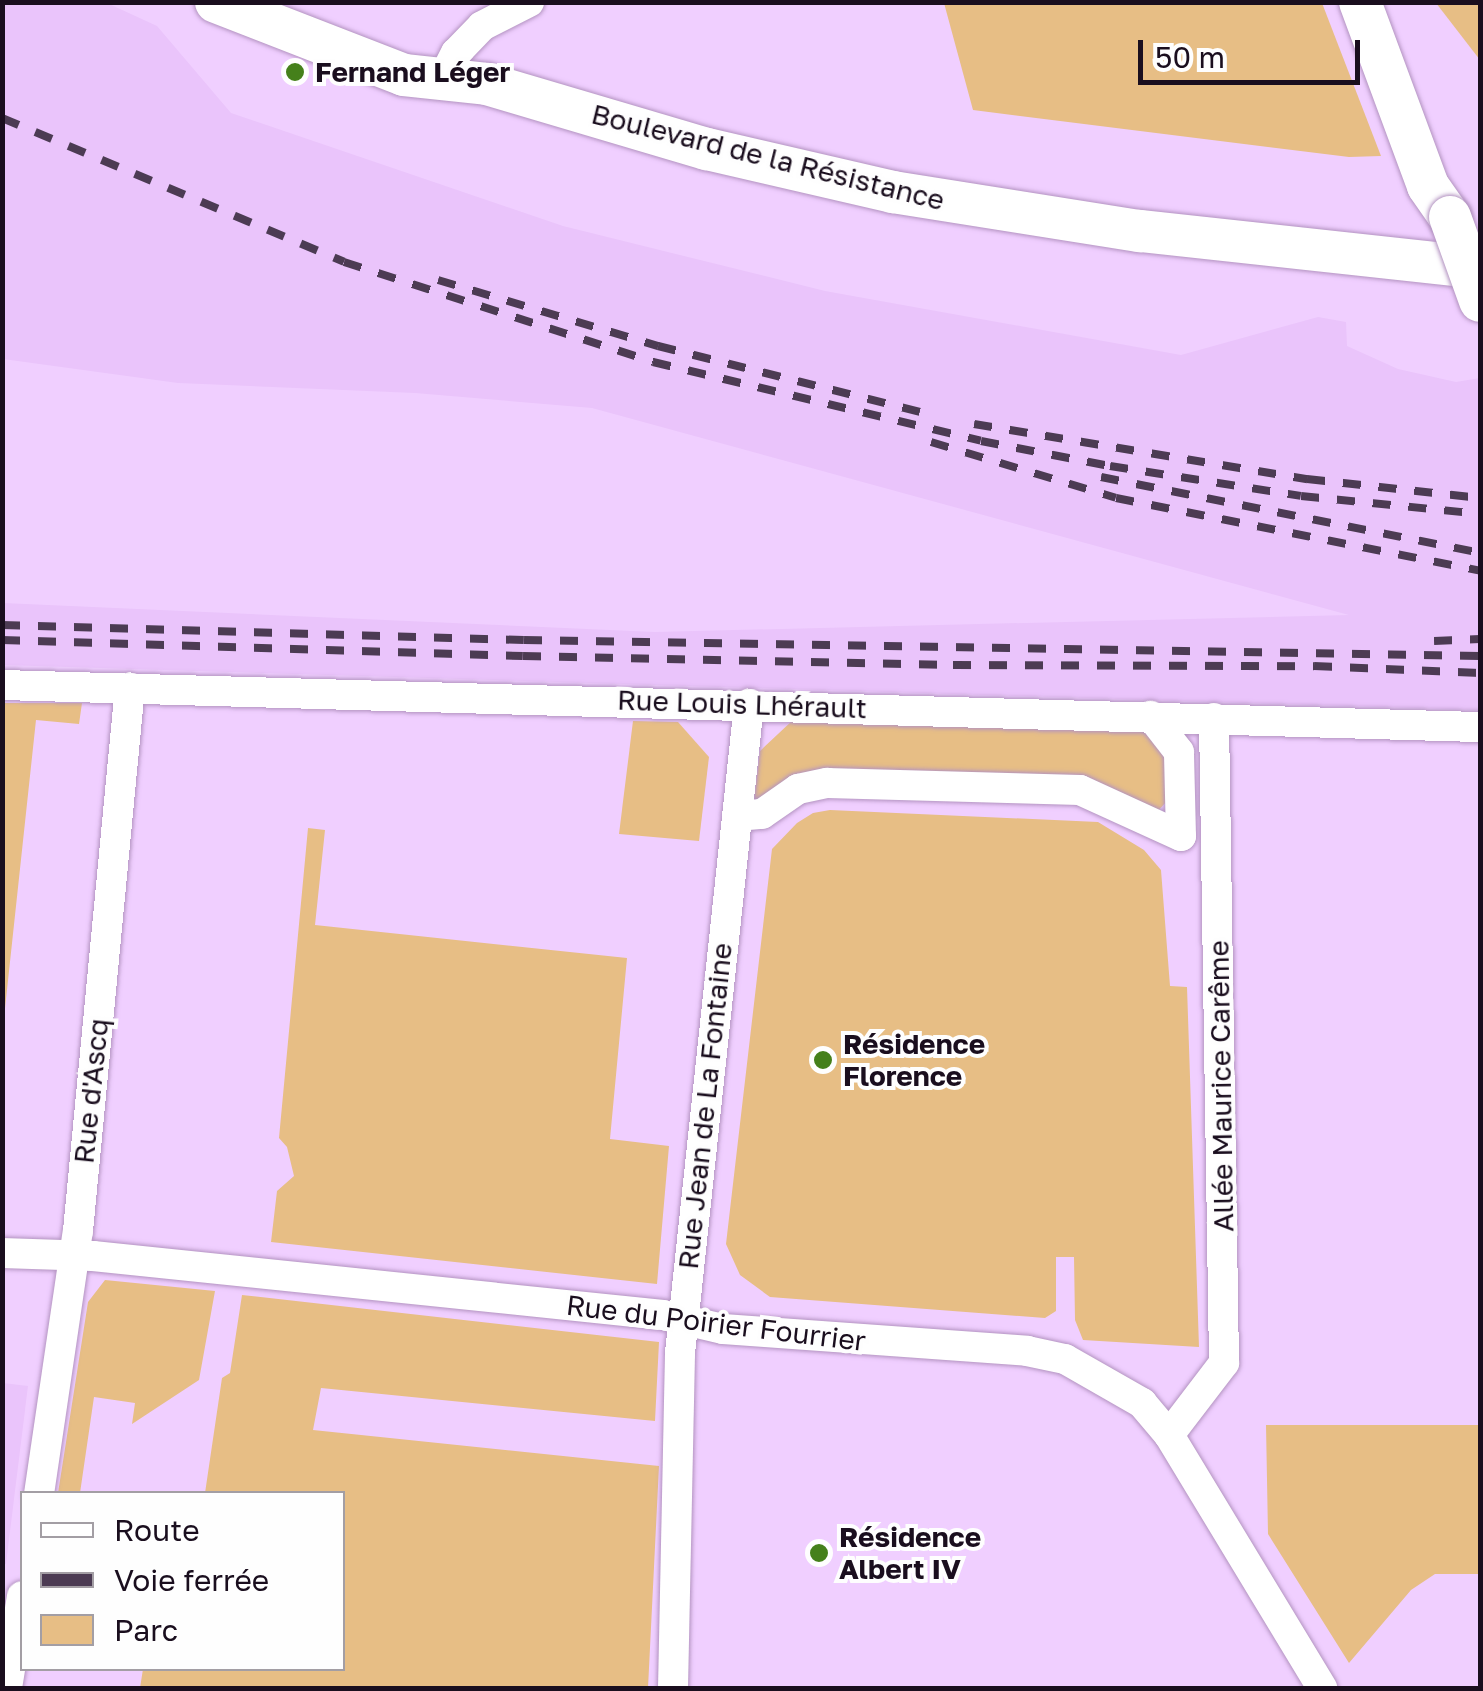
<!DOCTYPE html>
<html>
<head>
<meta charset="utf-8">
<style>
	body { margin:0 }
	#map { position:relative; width:1483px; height:1691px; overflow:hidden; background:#f0cfff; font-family:"Golos Text",sans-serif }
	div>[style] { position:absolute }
	.built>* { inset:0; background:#eac4fb }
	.green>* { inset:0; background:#e7be85 }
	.roads { filter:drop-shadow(0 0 2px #b393c1) drop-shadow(0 0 2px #b393c1) }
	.street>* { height:30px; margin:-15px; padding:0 15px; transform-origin:15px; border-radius:15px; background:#fff }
	.secondary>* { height:42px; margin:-21px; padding:0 21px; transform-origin:21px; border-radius:21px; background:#fff }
	.rail>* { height:8px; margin-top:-4px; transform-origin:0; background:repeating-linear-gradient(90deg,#4c3b53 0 18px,transparent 0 36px) }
	.bridges { filter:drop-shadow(0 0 2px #b393c1) drop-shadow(0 0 2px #b393c1) }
	.secondary-bridge>* { height:42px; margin:-21px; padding:0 21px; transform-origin:21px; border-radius:21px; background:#fff }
	.dots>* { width:28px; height:28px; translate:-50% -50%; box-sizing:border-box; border:5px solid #fefefe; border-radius:50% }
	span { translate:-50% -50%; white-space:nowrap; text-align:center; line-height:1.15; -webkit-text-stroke:8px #fefefe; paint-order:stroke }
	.poi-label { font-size:28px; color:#1a0e1e; font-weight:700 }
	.left { translate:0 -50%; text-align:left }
	.street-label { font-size:28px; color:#1a0e1e }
	.frame { position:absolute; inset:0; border:5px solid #1a0e1e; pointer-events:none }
	.legend { position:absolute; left:20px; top:1491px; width:325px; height:180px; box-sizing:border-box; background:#fefefe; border:2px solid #a39ea4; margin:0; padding:12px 18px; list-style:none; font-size:30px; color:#1a0e1e }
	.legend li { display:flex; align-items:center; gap:20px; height:50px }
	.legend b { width:50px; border:2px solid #a39ea4 }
	.scale { position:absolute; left:1138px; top:40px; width:222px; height:45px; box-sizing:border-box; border:5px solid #1a0e1e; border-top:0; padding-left:12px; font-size:30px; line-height:35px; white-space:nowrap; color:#1a0e1e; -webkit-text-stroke:8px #fefefe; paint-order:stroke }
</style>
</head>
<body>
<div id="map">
	<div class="built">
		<div style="clip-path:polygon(3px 2px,107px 3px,157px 26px,231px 113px,563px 226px,825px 291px,1181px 355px,1318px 317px,1346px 322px,1347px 346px,1398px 369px,1456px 382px,1480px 378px,1480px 710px,3px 665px,3px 603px,655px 632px,1349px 615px,592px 408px,415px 393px,178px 383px,3px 359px)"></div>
		<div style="clip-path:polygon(3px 1383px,28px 1386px,6px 1564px,2px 1563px)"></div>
	</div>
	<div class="green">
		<div style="clip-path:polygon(944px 3px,1322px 3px,1381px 156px,1349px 157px,973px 110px)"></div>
		<div style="clip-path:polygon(1436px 3px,1480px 3px,1480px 60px)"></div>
		<div style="clip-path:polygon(5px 703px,82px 703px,79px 724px,36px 720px,3px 1027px)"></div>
		<div style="clip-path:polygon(794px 719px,1151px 727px,1169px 752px,1167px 801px,1156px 813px,1090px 784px,754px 801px,760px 751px)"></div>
		<div style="clip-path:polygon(633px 721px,678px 722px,709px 757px,699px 841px,619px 834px)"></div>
		<div style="clip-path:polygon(830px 810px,1098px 822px,1144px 850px,1161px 870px,1170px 986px,1187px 987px,1199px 1347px,1083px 1340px,1075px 1320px,1074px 1257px,1056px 1257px,1056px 1311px,1045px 1318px,770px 1297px,740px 1275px,726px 1244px,772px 849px,797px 823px,813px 813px)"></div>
		<div style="clip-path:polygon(308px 828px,325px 830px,315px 925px,627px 958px,610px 1139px,669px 1146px,657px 1284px,271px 1242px,277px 1191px,294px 1176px,287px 1147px,279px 1138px)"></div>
		<div style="clip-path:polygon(105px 1280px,215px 1291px,199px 1380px,132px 1424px,135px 1403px,94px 1397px,80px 1493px,58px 1493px,88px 1302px)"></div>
		<div style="clip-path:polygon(242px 1295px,659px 1342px,655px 1421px,321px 1388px,313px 1430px,659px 1466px,648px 1688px,140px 1688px,143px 1669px,342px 1668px,342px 1494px,205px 1493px,222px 1378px,230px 1373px)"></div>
		<div style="clip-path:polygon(1266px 1425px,1480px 1425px,1480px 1574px,1435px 1574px,1411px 1590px,1349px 1663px,1268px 1534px)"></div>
	</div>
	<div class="roads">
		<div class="street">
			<div style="left:443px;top:78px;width:28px;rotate:-63deg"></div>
			<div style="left:456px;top:53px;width:37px;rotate:-46deg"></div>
			<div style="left:482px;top:26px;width:53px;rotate:-27.1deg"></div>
			<div style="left:2px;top:685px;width:1479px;rotate:1.63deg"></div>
			<div style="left:737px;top:816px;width:25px;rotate:-5deg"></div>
			<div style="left:762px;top:814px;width:44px;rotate:-34.8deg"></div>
			<div style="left:798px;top:789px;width:30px;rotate:-12deg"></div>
			<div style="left:827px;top:783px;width:253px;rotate:1.6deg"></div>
			<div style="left:1080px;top:790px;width:111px;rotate:24.5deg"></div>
			<div style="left:1181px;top:836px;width:84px;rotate:-91.4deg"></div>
			<div style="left:1179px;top:752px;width:46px;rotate:-127.9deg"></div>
			<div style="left:2px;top:1253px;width:91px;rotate:1.9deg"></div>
			<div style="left:93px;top:1256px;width:573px;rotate:5.91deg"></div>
			<div style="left:663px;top:1315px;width:62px;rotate:13.1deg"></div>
			<div style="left:723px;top:1329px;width:305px;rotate:4.1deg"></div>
			<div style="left:1027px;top:1351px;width:39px;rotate:12deg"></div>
			<div style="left:1065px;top:1359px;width:89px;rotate:29.7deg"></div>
			<div style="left:1142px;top:1403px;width:42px;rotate:49.8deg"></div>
			<div style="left:1169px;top:1435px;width:296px;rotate:58.8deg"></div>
			<div style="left:1169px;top:1435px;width:91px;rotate:-52.6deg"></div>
			<div style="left:1224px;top:1363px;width:645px;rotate:-90.89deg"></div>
			<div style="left:39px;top:1494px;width:266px;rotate:-81.6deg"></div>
			<div style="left:78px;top:1231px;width:546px;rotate:-84.54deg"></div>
			<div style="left:7px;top:1688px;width:93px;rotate:-80.7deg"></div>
			<div style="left:673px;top:1688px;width:335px;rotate:-88.8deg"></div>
			<div style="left:680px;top:1353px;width:653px;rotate:-83.93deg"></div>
		</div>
		<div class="secondary">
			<div style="left:216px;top:2px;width:202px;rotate:21.2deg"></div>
			<div style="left:404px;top:75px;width:83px;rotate:6.2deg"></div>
			<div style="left:487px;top:84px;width:229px;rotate:16.5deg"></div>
			<div style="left:707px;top:149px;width:191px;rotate:13deg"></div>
			<div style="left:893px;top:192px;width:250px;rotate:9deg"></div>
			<div style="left:1140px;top:231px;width:342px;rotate:6.2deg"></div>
			<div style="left:1360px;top:2px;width:196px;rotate:69.7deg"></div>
			<div style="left:1428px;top:186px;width:38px;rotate:55deg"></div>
		</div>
	</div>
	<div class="rail">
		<div style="left:2px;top:118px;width:371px;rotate:22.8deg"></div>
		<div style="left:344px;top:262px;width:325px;rotate:17.9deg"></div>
		<div style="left:653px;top:362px;width:337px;rotate:13.5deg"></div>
		<div style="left:981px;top:441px;width:131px;rotate:11deg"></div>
		<div style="left:1110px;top:466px;width:193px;rotate:8.9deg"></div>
		<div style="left:1301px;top:496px;width:180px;rotate:5.7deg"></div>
		<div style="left:438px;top:280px;width:230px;rotate:16.7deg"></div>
		<div style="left:658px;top:346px;width:270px;rotate:14.1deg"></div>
		<div style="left:974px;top:424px;width:338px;rotate:9.4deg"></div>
		<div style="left:1307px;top:479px;width:174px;rotate:6.3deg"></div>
		<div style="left:931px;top:442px;width:193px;rotate:16.8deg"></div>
		<div style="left:1116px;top:498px;width:371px;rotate:11.3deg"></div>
		<div style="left:1101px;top:477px;width:387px;rotate:11.3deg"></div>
		<div style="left:2px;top:625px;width:522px;rotate:1.65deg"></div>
		<div style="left:524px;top:640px;width:956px;rotate:0.96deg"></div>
		<div style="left:2px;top:640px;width:521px;rotate:1.76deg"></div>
		<div style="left:523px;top:656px;width:430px;rotate:1.2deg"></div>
		<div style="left:953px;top:665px;width:361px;rotate:0.2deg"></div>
		<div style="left:1314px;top:666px;width:166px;rotate:2.4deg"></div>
		<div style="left:1434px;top:641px;width:46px;rotate:-2.5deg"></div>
	</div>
	<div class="bridges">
		<div class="secondary-bridge">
			<div style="left:1450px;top:217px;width:89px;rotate:70.3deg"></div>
		</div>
	</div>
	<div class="dots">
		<div style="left:295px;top:72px;background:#45801b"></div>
		<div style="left:823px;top:1060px;background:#45801b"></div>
		<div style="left:819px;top:1553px;background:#45801b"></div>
	</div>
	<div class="poi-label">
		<span class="left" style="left:315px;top:72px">Fernand Léger</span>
		<span class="left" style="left:843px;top:1060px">Résidence<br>Florence</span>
		<span class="left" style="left:839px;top:1553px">Résidence<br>Albert IV</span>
	</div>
	<div class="street-label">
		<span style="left:768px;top:157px;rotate:14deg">Boulevard de la Résistance</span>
		<span style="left:742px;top:704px;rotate:2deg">Rue Louis Lhérault</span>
		<span style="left:1221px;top:1086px;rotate:-91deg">Allée Maurice Carême</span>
		<span style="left:91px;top:1091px;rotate:-84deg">Rue d'Ascq</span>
		<span style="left:705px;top:1106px;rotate:-84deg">Rue Jean de La Fontaine</span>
		<span style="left:716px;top:1323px;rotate:7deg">Rue du Poirier Fourrier</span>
	</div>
	<div class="frame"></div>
	<ul class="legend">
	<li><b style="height:12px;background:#fff"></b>Route</li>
	<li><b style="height:12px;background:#4c3b53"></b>Voie ferrée</li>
	<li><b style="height:28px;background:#e7be85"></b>Parc</li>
	</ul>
	<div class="scale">50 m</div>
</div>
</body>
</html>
